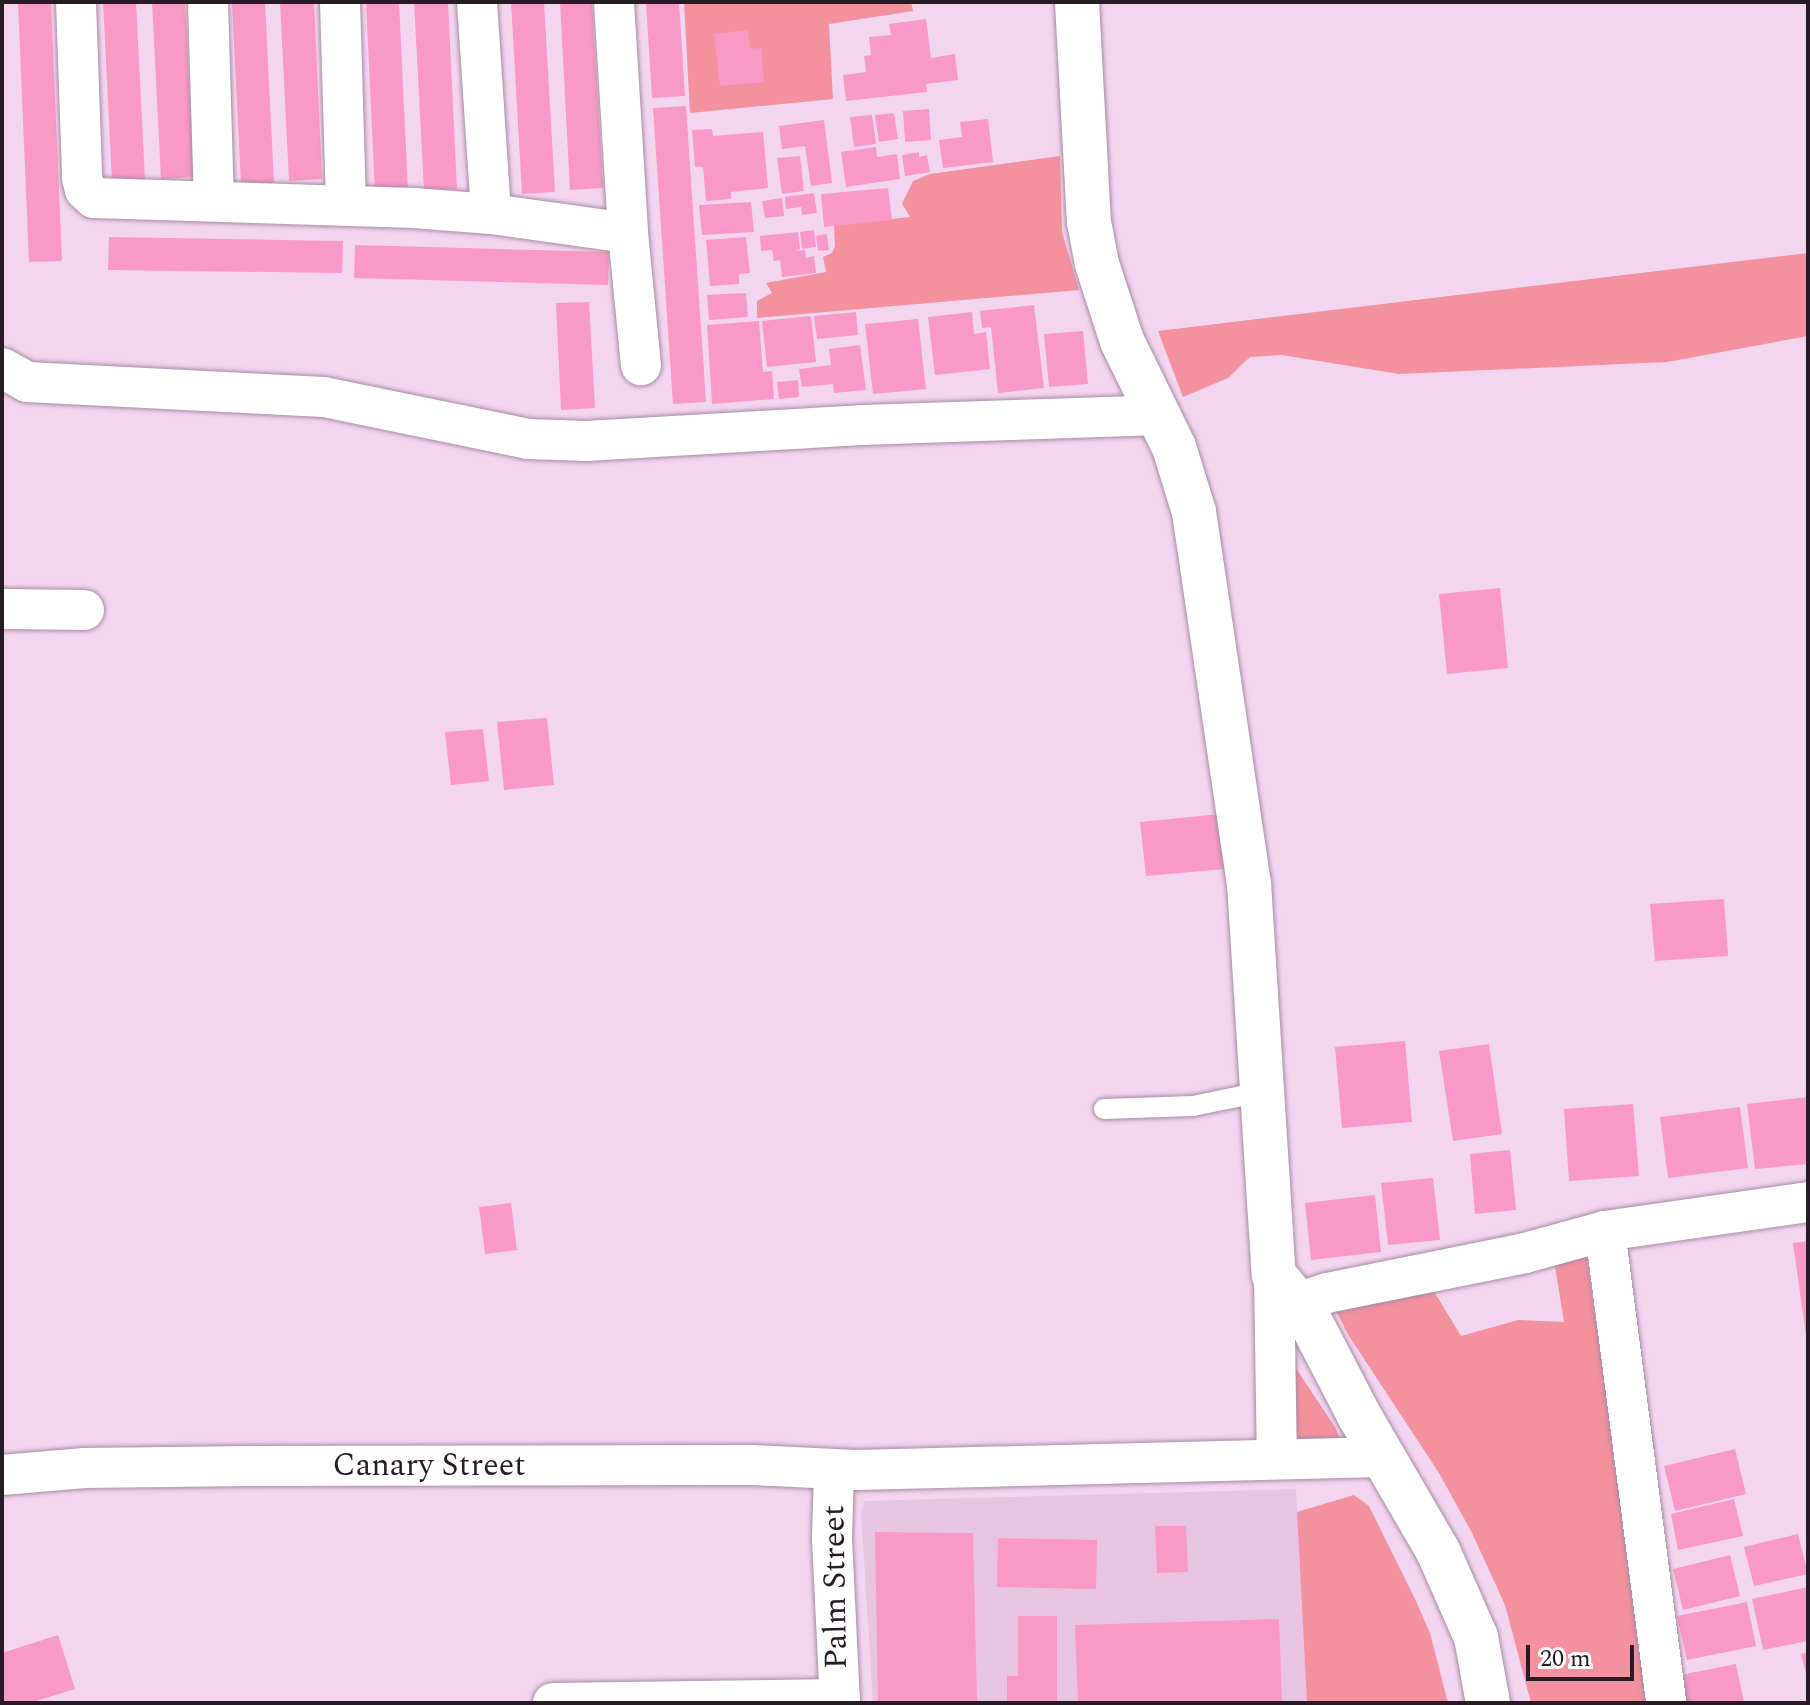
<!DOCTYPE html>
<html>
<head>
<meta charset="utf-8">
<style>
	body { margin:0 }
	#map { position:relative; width:1810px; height:1705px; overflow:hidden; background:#f4d5f0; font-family:Spectral,serif }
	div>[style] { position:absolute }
	.built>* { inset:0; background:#e8c4e3 }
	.green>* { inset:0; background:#f3919e }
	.building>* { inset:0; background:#f99ac6 }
	.roads { filter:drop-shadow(0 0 2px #a78aa3) drop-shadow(0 0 2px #a78aa3) }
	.lane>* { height:20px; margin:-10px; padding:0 10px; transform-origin:10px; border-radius:10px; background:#fff }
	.street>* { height:40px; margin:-20px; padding:0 20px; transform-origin:20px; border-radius:20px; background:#fff }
	.secondary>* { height:44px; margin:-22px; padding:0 22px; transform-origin:22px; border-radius:22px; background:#fff }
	span { translate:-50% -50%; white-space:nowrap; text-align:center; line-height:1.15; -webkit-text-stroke:7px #fff; paint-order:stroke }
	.street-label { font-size:32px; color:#271c25 }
	.frame { position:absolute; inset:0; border:4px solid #271c25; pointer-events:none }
	.scale { position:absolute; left:1526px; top:1645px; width:108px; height:36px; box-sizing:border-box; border:4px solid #271c25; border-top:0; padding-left:10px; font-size:24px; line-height:28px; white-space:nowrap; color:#271c25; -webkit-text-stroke:6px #fff; paint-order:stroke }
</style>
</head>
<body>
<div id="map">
	<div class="built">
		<div style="clip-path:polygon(1296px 1489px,1307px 1703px,873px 1703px,861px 1512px,865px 1501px)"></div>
	</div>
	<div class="green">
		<div style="clip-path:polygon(684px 2px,911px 2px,913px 11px,829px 24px,833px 99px,690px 113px)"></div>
		<div style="clip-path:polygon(1060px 156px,1062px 232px,1079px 290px,757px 318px,757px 301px,772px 293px,766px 283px,826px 272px,823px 257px,832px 253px,835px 246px,834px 225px,910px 217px,902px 204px,913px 181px,930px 174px)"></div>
		<div style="clip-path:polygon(1808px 253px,1808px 336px,1667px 362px,1399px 374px,1282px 355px,1250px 357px,1228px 378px,1183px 397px,1158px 331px)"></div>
		<div style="clip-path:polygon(1586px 1252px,1636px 1597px,1649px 1703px,1531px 1703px,1505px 1605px,1472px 1533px,1439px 1473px,1349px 1336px,1337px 1313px,1339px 1303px,1429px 1283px,1461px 1336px,1518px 1320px,1564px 1322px,1554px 1260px)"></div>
		<div style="clip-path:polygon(1291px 1361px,1335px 1427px,1340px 1438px,1337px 1441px,1297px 1441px)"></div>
		<div style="clip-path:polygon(1354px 1495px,1369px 1506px,1415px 1599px,1430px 1633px,1448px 1703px,1307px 1703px,1297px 1512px)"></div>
	</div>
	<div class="building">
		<div style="clip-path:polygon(18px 2px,51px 2px,62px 261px,29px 262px)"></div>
		<div style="clip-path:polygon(103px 2px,136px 2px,145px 180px,112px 182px)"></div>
		<div style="clip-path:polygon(152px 2px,185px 2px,194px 177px,161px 179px)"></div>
		<div style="clip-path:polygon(232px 2px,265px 2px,274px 183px,241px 184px)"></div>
		<div style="clip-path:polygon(280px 2px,314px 2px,322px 179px,289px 181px)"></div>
		<div style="clip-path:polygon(366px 2px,399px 2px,408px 191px,375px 193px)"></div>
		<div style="clip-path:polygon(414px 2px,448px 2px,457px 189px,424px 190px)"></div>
		<div style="clip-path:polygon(511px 2px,544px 2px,555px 192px,522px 194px)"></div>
		<div style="clip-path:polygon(560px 2px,592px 2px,603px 188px,570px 190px)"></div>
		<div style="clip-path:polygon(646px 2px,679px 2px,685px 96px,652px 98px)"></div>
		<div style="clip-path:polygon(926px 19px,931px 58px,955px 54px,958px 80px,926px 84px,927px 92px,846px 101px,843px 75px,866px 72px,864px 56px,871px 55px,869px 37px,891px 35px,889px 24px)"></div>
		<div style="clip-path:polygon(748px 30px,750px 49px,761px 48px,764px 82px,720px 86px,714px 34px)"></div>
		<div style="clip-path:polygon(686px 106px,706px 402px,673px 404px,653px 108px)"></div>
		<div style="clip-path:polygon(929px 109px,931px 140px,905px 142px,903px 111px)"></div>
		<div style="clip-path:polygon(894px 113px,898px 139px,879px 142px,875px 115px)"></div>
		<div style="clip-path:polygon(872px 115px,876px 144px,854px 147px,850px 117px)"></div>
		<div style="clip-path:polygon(988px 119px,993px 162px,943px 168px,939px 140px,962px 137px,960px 122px)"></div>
		<div style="clip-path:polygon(824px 120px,832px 183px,811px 186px,805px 146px,782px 149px,779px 126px)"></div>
		<div style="clip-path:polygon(712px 129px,713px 136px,763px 132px,768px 188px,731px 192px,731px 199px,706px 201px,703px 167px,695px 167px,692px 130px)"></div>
		<div style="clip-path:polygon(876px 147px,877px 157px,897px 154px,900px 179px,846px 187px,841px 152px)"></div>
		<div style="clip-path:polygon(919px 152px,919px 157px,927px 155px,930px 172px,905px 176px,902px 155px)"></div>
		<div style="clip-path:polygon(800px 156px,804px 191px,782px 194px,777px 158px)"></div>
		<div style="clip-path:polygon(888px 188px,892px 220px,824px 227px,821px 194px)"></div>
		<div style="clip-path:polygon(814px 193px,817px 213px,802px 215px,801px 207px,786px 209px,785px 197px)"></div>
		<div style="clip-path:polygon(782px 198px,784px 216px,765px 218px,762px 201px)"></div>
		<div style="clip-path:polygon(751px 202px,754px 232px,702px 235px,699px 205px)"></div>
		<div style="clip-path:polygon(814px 230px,816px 247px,802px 249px,800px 232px)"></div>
		<div style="clip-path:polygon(798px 232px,800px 249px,794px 251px,805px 250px,806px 258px,814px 256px,816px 273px,782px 277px,780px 260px,774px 261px,772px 250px,761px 251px,760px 236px)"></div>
		<div style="clip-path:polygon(827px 234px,829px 250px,818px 251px,816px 236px)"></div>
		<div style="clip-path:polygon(109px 237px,343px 241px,342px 273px,108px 270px)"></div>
		<div style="clip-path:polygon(746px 237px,750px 273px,739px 274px,739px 284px,710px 286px,706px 240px)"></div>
		<div style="clip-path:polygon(355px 245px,609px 252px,608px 285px,354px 278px)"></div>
		<div style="clip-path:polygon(746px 293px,748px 317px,709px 320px,707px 295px)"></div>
		<div style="clip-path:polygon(589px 302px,595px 408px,561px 410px,556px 303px)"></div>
		<div style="clip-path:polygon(1034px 305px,1044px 388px,998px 393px,991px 327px,982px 328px,980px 311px)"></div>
		<div style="clip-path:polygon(856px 312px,858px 335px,817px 339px,814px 316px)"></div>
		<div style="clip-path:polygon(972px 312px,974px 334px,986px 332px,990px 369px,935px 375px,928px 317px)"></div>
		<div style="clip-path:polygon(811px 316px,816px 362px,767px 367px,762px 321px)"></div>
		<div style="clip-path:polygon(918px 319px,926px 389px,873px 394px,865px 324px)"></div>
		<div style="clip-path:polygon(759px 321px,763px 372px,772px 371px,774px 399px,712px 404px,707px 325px)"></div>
		<div style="clip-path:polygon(1083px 331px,1088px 384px,1049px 387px,1044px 334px)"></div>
		<div style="clip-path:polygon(860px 345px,866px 390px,834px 393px,833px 384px,802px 387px,799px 369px,831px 365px,829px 349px)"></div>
		<div style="clip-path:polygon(798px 380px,799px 397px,779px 399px,777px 382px)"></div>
		<div style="clip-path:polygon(1500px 588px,1508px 668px,1447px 674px,1439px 594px)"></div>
		<div style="clip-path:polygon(547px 718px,554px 785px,504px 790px,497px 722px)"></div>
		<div style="clip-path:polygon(483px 729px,489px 781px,451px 785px,445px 732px)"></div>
		<div style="clip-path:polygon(1220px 814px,1225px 869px,1146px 876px,1140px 822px)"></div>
		<div style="clip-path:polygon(1724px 899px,1728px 956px,1655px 961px,1650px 904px)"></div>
		<div style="clip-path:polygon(1405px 1041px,1412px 1122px,1342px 1128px,1335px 1047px)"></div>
		<div style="clip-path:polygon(1489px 1044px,1502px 1134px,1453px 1141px,1439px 1051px)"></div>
		<div style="clip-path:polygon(1808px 1097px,1808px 1164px,1755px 1169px,1747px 1104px)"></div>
		<div style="clip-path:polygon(1633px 1104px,1639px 1176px,1569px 1181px,1564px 1109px)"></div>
		<div style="clip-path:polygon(1740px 1107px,1748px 1168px,1668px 1178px,1660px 1117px)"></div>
		<div style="clip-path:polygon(1510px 1150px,1516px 1210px,1475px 1214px,1470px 1154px)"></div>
		<div style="clip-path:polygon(1433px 1178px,1440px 1240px,1388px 1245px,1381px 1183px)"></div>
		<div style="clip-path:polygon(1375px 1195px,1381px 1252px,1311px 1260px,1305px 1203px)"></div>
		<div style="clip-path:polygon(511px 1203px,517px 1250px,485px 1254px,479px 1207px)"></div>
		<div style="clip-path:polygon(1808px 1241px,1808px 1335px,1806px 1336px,1793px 1243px)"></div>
		<div style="clip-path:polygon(1735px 1449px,1746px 1494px,1675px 1511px,1664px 1466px)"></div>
		<div style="clip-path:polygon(1734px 1499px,1743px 1536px,1678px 1550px,1671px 1514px)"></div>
		<div style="clip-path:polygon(1155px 1526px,1186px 1526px,1188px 1572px,1157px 1573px)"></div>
		<div style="clip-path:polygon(875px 1532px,973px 1533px,977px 1701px,878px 1703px)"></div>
		<div style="clip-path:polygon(1798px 1534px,1808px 1574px,1754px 1586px,1744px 1547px)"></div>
		<div style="clip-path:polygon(998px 1538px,1097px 1540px,1096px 1589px,997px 1587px)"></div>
		<div style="clip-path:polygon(1730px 1555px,1740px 1596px,1683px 1610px,1673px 1569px)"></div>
		<div style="clip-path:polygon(1808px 1587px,1808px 1641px,1763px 1650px,1752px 1599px)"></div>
		<div style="clip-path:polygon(1747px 1602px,1756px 1646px,1687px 1660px,1677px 1616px)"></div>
		<div style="clip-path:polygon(1018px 1616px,1057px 1616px,1057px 1703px,1007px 1703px,1007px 1676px,1018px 1676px)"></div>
		<div style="clip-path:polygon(1279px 1619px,1282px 1703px,1078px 1703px,1075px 1625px)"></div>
		<div style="clip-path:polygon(58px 1635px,75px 1689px,30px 1703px,2px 1703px,2px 1653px)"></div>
		<div style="clip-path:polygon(1808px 1652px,1808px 1678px,1807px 1678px,1801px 1654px)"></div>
		<div style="clip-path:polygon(1736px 1664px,1744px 1703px,1686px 1703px,1680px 1675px)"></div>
	</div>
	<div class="roads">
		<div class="lane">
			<div style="left:1104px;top:1109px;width:89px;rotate:-1.9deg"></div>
			<div style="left:1193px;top:1106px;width:69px;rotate:-11.6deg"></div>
		</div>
		<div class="street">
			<div style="left:76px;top:2px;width:176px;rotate:88deg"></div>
			<div style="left:82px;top:178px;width:12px;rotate:76deg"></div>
			<div style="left:85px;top:190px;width:12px;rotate:42deg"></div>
			<div style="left:94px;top:198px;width:320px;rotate:1.8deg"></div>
			<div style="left:414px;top:208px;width:77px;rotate:4.5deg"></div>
			<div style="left:491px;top:214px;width:138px;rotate:7.9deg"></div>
			<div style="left:208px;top:2px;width:199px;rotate:88.3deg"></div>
			<div style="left:340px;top:2px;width:202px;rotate:88.3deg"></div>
			<div style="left:477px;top:2px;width:212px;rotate:86.2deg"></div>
			<div style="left:614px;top:2px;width:231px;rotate:86.5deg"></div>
			<div style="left:628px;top:233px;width:133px;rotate:84.4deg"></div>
			<div style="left:2px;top:368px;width:29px;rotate:29deg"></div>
			<div style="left:27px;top:382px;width:297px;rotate:2.9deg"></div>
			<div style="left:324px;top:397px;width:208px;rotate:11.6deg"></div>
			<div style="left:528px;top:439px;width:58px;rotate:2deg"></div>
			<div style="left:586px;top:441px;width:276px;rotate:-3.3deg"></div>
			<div style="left:862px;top:425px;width:298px;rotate:-1.9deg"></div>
			<div style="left:2px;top:609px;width:82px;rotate:0.7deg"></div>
			<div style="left:1605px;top:1231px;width:476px;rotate:82.6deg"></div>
			<div style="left:1274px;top:1275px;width:184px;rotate:89.1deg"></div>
			<div style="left:1298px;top:1303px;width:31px;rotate:-19deg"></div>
			<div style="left:1327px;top:1293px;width:202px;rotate:-11.4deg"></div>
			<div style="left:1525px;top:1253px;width:83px;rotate:-15.4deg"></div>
			<div style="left:1605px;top:1231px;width:205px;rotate:-8.1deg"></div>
			<div style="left:834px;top:1470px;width:69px;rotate:91.7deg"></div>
			<div style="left:832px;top:1539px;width:164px;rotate:87.2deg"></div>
			<div style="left:2px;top:1475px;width:83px;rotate:-4.8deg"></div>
			<div style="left:85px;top:1468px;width:164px;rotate:-0.7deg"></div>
			<div style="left:249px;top:1466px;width:503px;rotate:-0.11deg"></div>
			<div style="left:752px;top:1465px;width:104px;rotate:2.8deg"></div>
			<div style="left:856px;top:1470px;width:526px;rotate:-1.42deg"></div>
			<div style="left:553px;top:1703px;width:287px;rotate:-0.8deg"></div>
		</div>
		<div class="secondary">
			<div style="left:1077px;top:2px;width:220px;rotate:86.9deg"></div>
			<div style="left:1089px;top:222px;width:43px;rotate:79.2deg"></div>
			<div style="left:1097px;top:264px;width:81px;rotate:72deg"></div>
			<div style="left:1122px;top:341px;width:118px;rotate:63.9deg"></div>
			<div style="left:1174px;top:447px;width:68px;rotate:72.9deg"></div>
			<div style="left:1194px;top:512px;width:375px;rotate:81.6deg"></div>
			<div style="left:1249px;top:883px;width:393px;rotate:86.4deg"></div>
			<div style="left:1274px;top:1275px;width:50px;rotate:49.9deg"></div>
			<div style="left:1306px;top:1313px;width:117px;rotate:62.6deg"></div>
			<div style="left:1360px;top:1417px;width:155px;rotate:59.8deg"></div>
			<div style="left:1438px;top:1551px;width:94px;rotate:66.2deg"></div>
			<div style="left:1476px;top:1637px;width:67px;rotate:79.7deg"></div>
		</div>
	</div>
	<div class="street-label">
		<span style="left:429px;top:1466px">Canary Street</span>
		<span style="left:836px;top:1587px;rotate:-91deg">Palm Street</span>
	</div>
	<div class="frame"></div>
	<div class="scale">20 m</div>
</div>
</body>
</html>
